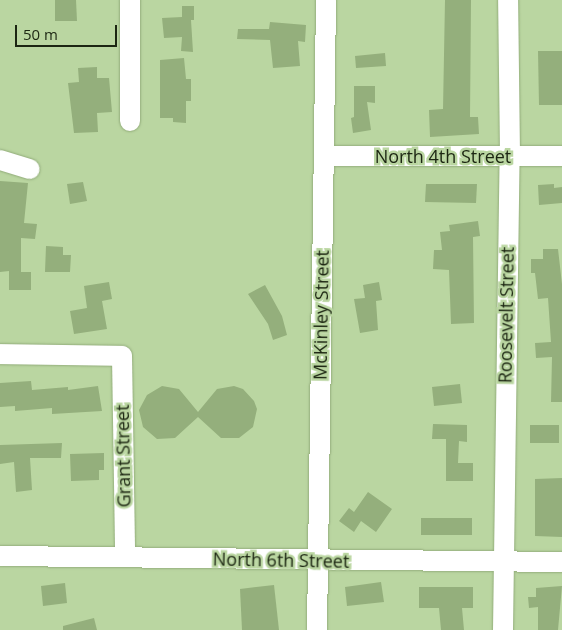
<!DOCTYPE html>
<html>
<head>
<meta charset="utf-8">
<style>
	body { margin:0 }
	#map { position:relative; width:562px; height:630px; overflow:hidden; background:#bad6a1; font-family:"Open Sans",sans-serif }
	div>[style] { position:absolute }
	.building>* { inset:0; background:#94af7c }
	.roads { filter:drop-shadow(0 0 1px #92ac7a) drop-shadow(0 0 1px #92ac7a) }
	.minor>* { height:20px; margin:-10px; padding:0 10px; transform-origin:10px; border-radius:10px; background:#fff }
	span { translate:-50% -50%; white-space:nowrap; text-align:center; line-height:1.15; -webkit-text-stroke:5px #bad6a1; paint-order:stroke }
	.street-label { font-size:18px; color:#1c2612 }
	.scale { position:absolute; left:15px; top:25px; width:102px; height:22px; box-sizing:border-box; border:2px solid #1c2612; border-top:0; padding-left:6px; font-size:15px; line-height:18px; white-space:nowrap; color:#1c2612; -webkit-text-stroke:4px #bad6a1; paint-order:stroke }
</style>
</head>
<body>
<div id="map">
	<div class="building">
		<div style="clip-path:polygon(55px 0,76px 0,77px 21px,55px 21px)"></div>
		<div style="clip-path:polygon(445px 0,471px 0,470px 117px,478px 117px,479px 134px,430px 137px,429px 110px,443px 109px)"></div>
		<div style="clip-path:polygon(182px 6px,194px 6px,194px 20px,191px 20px,193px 52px,181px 51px,182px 37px,164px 38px,162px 18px,182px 17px)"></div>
		<div style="clip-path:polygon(270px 22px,306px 25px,305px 42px,298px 41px,300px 66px,273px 68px,270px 40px,237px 39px,238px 29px,269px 29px)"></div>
		<div style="clip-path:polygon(538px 51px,562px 51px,562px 105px,539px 105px)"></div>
		<div style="clip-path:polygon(385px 53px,386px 66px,356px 68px,355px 56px)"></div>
		<div style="clip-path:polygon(184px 58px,186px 79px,191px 79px,191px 101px,186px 101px,186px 123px,173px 122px,173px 118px,160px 118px,160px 60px)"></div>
		<div style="clip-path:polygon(97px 67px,97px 78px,109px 78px,112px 112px,97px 113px,98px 132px,74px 133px,68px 83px,79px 82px,78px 68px)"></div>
		<div style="clip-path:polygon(354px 86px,375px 86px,375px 103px,367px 102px,371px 130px,353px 133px,351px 118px,354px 117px)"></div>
		<div style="clip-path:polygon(0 181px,28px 183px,24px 223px,37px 224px,35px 239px,21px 238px,21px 272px,31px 272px,31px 290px,9px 290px,9px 271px,0 272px)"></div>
		<div style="clip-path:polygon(83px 182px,87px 201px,70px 204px,67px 184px)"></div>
		<div style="clip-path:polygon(426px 184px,477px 184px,476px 203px,425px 202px)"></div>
		<div style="clip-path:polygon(554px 184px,554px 188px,562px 187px,562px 203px,539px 205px,538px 185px)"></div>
		<div style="clip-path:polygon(478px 221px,480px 236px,473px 237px,474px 323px,451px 324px,449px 270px,433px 269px,434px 250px,442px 250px,440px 232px,450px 231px,449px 225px)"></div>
		<div style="clip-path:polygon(46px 246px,63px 247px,63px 255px,71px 255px,70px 272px,45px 272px)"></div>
		<div style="clip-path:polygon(543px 249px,558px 249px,562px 284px,562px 402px,551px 402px,552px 357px,536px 358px,535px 343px,551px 342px,548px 298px,538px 299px,535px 273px,531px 273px,531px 259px,543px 259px)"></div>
		<div style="clip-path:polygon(109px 282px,112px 299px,102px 301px,107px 329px,74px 334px,70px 311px,87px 308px,84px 286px)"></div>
		<div style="clip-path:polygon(379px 282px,382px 300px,376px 301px,378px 330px,360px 333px,354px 299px,365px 298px,363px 285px)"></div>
		<div style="clip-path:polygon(265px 285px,282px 316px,287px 335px,273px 340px,268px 324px,248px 294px)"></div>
		<div style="clip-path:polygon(31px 381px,32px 390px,68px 387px,68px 390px,98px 386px,102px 411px,52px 414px,52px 408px,15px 411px,15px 406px,0 407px,0 383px)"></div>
		<div style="clip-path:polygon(460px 384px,462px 403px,434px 406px,432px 387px)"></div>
		<div style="clip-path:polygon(162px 386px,179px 389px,198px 412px,217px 389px,234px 386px,243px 389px,254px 401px,257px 409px,253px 427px,239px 438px,221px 438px,198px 417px,175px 438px,157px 439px,143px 427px,139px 410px,147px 395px)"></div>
		<div style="clip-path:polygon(433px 424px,467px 425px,467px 442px,459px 441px,458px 463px,473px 463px,473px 481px,446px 481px,446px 439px,432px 439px)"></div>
		<div style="clip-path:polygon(530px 425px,559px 425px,559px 443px,530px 443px)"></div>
		<div style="clip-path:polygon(62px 443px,61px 458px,30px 458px,32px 490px,16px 492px,14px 462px,0 464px,0 445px)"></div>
		<div style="clip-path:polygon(104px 453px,104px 470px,99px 470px,99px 480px,71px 481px,70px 454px)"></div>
		<div style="clip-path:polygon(562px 478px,562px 537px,535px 536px,535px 479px)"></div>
		<div style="clip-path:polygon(368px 492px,392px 509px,376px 532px,361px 521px,354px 532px,339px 521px,349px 508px,354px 512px)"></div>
		<div style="clip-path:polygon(421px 518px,472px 518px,472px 535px,421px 535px)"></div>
		<div style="clip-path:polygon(381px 582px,384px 602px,347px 606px,345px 587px)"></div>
		<div style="clip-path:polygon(65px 583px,67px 603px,43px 606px,41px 586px)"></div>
		<div style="clip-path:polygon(274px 585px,279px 630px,242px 630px,240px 589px)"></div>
		<div style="clip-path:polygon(562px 586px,558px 630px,538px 630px,538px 607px,529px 608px,528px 597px,536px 597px,536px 588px)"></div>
		<div style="clip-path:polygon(419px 587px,473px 587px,473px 608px,462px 608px,464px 630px,441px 630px,439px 608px,419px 608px)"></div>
		<div style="clip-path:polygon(94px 618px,97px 630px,63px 630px,63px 626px)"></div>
	</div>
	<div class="roads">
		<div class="minor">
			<div style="left:130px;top:0;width:121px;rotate:90deg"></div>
			<div style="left:324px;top:156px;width:238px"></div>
			<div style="left:0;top:160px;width:31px;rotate:17deg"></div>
			<div style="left:0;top:354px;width:122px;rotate:0.9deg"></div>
			<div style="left:122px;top:356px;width:199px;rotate:89.1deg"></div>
			<div style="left:0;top:556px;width:562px;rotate:0.61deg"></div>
			<div style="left:317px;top:630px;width:630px;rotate:-89.18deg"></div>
			<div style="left:503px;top:630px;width:475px;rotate:-89.2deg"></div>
			<div style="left:510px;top:155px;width:155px;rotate:-90.7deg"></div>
		</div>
	</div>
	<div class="street-label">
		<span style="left:443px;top:156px">North 4th Street</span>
		<span style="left:321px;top:315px;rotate:-89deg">McKinley Street</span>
		<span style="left:506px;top:315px;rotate:-89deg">Roosevelt Street</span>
		<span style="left:123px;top:456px;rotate:-91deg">Grant Street</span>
		<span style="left:281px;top:560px;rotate:1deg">North 6th Street</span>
	</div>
	<div class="scale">50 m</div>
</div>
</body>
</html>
